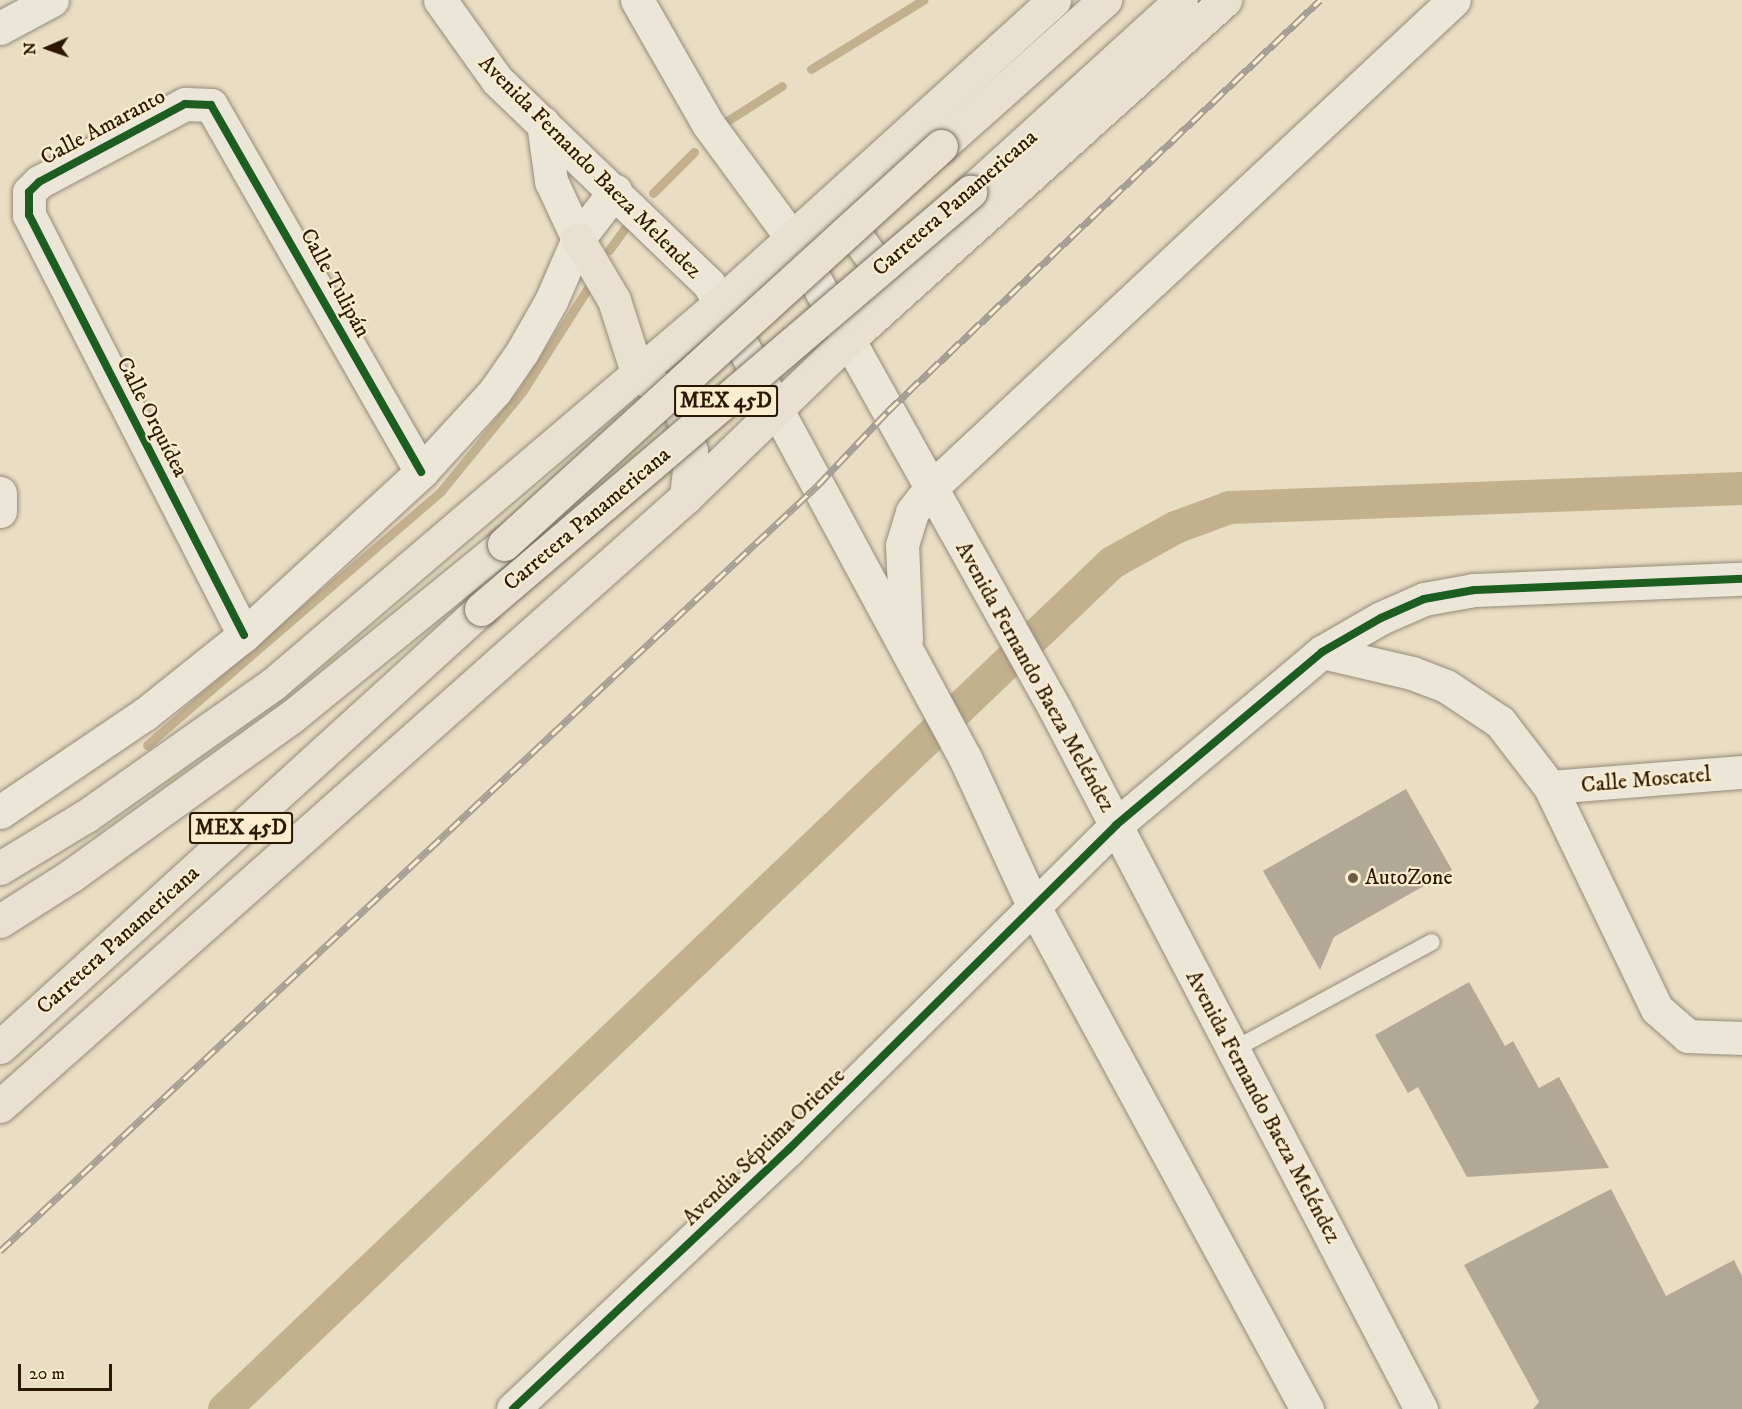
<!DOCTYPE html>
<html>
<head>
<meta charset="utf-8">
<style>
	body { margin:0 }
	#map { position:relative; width:1742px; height:1409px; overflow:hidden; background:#e9dec3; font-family:"IM FELL DW Pica",serif }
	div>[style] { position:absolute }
	.stream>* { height:9px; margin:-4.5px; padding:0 4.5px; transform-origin:4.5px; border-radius:4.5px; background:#c3b18d }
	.canal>* { height:33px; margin:-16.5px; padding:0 16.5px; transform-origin:16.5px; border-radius:16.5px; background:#c3b18d }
	.building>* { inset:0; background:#b1a995 }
	.roads { filter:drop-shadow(0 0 2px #948b7a) drop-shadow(0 0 2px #948b7a) }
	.service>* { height:16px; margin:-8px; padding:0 8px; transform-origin:8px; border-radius:8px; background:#ece6d9 }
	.minor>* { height:33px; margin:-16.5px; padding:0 16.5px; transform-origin:16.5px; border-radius:16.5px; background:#ece6d9 }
	.secondary>* { height:33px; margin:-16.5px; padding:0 16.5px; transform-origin:16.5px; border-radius:16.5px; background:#ece6d9 }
	.trunk>* { height:33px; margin:-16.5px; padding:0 16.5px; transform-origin:16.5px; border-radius:16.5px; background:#e8e1d2 }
	.motorway>* { height:33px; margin:-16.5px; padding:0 16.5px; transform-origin:16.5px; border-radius:16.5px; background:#e8e1d2 }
	.rail>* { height:7px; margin-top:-3.5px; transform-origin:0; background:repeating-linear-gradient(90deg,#fbedce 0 14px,#a69f93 0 28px); box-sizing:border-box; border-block:2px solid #a69f93 }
	.bridges { filter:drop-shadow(0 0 2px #797060) drop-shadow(0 0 2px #797060) }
	.trunk-bridge>* { height:33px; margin:-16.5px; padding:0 16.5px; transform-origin:16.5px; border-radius:16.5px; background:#e8e1d2 }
	.cycleway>* { height:8px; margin:-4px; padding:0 4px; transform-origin:4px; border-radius:4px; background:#1b5e20 }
	.dots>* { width:16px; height:16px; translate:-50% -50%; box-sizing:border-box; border:3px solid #fbedce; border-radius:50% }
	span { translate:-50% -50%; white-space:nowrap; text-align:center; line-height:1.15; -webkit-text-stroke:4.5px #fbedce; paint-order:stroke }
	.shield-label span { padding:2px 4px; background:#fbedce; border:2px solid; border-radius:4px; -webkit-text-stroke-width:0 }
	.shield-label { font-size:21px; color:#2b1701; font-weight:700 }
	.street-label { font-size:22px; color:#2b1701 }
	.poi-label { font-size:22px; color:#2b1701 }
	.left { translate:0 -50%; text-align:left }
	.north { position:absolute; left:18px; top:18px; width:60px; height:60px; -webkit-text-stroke:4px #fbedce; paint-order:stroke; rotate:268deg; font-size:16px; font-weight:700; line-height:24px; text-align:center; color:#2b1701 }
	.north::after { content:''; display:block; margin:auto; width:21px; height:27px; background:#2b1701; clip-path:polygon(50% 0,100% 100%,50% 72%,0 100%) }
	.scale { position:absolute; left:18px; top:1364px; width:94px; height:27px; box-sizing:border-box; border:3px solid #2b1701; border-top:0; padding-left:8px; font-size:18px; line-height:21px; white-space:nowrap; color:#2b1701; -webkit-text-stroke:4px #fbedce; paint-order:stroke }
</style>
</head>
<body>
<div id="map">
	<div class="stream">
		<div style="left:811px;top:69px;width:132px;rotate:-31.6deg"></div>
		<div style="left:727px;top:121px;width:65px;rotate:-32.5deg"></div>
		<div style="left:653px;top:193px;width:58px;rotate:-45deg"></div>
		<div style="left:609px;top:250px;width:26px;rotate:-54deg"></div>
		<div style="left:147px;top:745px;width:389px;rotate:-40.8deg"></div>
		<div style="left:441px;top:491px;width:128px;rotate:-50.7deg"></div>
		<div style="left:522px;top:392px;width:127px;rotate:-57.6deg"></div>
	</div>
	<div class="canal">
		<div style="left:224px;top:1409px;width:1227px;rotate:-43.65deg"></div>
		<div style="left:1112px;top:562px;width:72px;rotate:-29.1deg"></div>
		<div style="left:1175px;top:527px;width:58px;rotate:-20.3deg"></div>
		<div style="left:1229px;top:507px;width:513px;rotate:-2.12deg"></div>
	</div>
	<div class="building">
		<div style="clip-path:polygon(1406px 789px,1452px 870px,1334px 937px,1320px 970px,1263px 871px)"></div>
		<div style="clip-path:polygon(1469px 982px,1505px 1046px,1513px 1041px,1539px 1088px,1559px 1077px,1609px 1168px,1467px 1177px,1418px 1087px,1408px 1093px,1375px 1035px)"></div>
		<div style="clip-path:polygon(1611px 1189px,1666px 1296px,1734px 1260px,1742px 1276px,1742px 1409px,1533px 1409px,1539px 1402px,1464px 1265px)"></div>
	</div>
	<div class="roads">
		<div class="service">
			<div style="left:1233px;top:1050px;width:226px;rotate:-28.5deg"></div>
		</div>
		<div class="minor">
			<div style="left:0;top:28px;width:59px;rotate:-28.3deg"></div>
			<div style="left:543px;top:123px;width:59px;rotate:82.1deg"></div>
			<div style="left:551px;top:181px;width:64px;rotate:65deg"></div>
			<div style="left:931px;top:488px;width:715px;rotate:-43.02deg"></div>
			<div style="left:0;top:493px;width:18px;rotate:90deg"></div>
			<div style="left:244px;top:635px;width:472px;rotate:-117.1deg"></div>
			<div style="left:29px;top:215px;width:23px;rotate:-90deg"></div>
			<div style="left:29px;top:192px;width:14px;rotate:-45deg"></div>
			<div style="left:39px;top:182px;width:166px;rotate:-28.1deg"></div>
			<div style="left:185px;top:104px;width:26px;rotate:2deg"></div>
			<div style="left:211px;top:105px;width:423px;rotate:60.2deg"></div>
			<div style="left:1322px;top:652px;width:92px;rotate:13.1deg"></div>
			<div style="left:1412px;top:673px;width:36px;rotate:21deg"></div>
			<div style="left:1446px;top:686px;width:65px;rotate:33.7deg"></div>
			<div style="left:1500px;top:722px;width:82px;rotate:52.4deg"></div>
			<div style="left:1550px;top:787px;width:246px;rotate:64.3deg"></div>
			<div style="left:1657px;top:1009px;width:41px;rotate:41.1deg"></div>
			<div style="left:1688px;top:1036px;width:54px;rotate:2.1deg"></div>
			<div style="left:1550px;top:787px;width:193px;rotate:-4.5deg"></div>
			<div style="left:0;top:812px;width:175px;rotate:-34.1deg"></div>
			<div style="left:145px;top:714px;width:127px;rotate:-38.6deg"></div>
			<div style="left:244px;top:635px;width:241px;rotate:-42.6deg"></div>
			<div style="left:421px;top:472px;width:110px;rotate:-47.6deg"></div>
			<div style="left:495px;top:391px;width:47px;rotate:-55.3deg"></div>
			<div style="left:522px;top:352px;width:59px;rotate:-60.4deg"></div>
			<div style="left:551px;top:301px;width:68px;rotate:-66.5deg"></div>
			<div style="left:578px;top:239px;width:61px;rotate:-52.4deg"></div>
			<div style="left:513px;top:1409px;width:379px;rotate:-43.3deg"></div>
			<div style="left:789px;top:1149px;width:460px;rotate:-44.7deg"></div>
			<div style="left:1116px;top:825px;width:269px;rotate:-40deg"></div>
			<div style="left:1322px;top:652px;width:68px;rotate:-30deg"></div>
			<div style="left:1381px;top:618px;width:47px;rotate:-23.8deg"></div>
			<div style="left:1424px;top:599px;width:51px;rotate:-10.2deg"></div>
			<div style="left:1474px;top:590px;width:268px;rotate:-2.4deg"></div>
		</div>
		<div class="secondary">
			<div style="left:440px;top:0;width:98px;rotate:54.5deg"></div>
			<div style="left:497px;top:80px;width:294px;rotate:43.9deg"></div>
			<div style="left:709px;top:284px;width:539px;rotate:61.63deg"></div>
			<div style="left:965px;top:758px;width:162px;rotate:65.2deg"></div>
			<div style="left:1033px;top:905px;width:574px;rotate:61.47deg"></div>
			<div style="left:637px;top:0;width:143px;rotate:60.2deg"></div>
			<div style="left:708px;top:124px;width:140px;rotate:53.7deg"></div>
			<div style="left:791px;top:237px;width:541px;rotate:60.78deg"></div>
			<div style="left:1055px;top:709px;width:790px;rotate:62.4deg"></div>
			<div style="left:906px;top:639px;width:94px;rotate:-92.4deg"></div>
			<div style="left:902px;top:545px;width:34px;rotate:-73deg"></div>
			<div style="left:912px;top:512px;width:31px;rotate:-52deg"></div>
		</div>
		<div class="trunk">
			<div style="left:578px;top:239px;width:71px;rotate:59.5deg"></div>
			<div style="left:614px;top:300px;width:79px;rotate:72.3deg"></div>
			<div style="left:638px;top:375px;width:39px;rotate:32deg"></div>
			<div style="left:671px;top:396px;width:22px;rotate:60deg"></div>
			<div style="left:682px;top:415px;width:37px;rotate:76deg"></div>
			<div style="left:691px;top:451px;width:46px;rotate:96.2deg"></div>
			<div style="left:0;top:921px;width:85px;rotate:-32.6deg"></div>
			<div style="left:72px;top:875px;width:269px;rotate:-35.8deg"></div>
			<div style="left:290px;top:718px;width:276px;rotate:-39.1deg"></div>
			<div style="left:0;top:1047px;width:651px;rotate:-42.32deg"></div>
		</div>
		<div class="motorway">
			<div style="left:941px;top:146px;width:220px;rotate:-41.7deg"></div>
			<div style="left:970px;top:192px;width:285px;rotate:-42.3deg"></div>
			<div style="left:853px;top:199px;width:23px;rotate:90deg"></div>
			<div style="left:853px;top:222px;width:19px;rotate:72deg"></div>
			<div style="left:859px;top:240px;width:22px;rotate:54deg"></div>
			<div style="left:872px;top:258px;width:17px;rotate:28deg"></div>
			<div style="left:887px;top:266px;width:25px;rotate:7deg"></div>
			<div style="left:0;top:868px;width:100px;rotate:-31.2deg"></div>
			<div style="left:86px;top:816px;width:229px;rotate:-35.2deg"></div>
			<div style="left:273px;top:684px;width:587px;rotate:-40.44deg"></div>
			<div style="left:720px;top:303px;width:451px;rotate:-42.2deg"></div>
			<div style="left:0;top:1106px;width:917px;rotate:-41.6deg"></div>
			<div style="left:686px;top:497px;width:226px;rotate:-44.1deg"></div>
			<div style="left:848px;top:340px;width:508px;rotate:-42.05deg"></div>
		</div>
	</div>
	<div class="rail">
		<div style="left:0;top:1251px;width:1121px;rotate:-43.12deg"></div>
		<div style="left:818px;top:485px;width:102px;rotate:-46.6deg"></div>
		<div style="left:888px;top:411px;width:596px;rotate:-43.57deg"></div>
	</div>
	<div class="bridges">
		<div class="trunk-bridge">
			<div style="left:504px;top:544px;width:591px;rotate:-42.33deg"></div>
			<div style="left:481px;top:609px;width:643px;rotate:-40.46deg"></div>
		</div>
	</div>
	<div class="cycleway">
		<div style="left:244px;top:635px;width:472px;rotate:-117.1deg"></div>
		<div style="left:29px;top:215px;width:23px;rotate:-90deg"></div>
		<div style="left:29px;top:192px;width:14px;rotate:-45deg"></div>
		<div style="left:39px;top:182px;width:166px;rotate:-28.1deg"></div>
		<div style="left:185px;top:104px;width:26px;rotate:2deg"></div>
		<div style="left:211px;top:105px;width:423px;rotate:60.2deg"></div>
		<div style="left:513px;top:1409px;width:379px;rotate:-43.3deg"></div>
		<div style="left:789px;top:1149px;width:460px;rotate:-44.7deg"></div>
		<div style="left:1116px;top:825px;width:269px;rotate:-40deg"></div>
		<div style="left:1322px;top:652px;width:68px;rotate:-30deg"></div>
		<div style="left:1381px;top:618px;width:47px;rotate:-23.8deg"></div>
		<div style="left:1424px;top:599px;width:51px;rotate:-10.2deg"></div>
		<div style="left:1474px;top:590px;width:268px;rotate:-2.4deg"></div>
	</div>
	<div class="dots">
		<div style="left:1353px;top:878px;background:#6e5d45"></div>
	</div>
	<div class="shield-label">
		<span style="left:726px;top:401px">MEX 45D</span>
		<span style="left:241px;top:828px">MEX 45D</span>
	</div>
	<div class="street-label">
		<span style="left:103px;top:127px;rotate:-28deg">Calle Amaranto</span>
		<span style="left:590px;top:167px;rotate:45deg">Avenida Fernando Baeza Melendez</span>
		<span style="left:955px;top:203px;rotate:-41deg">Carretera Panamericana</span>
		<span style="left:335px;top:283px;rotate:61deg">Calle Tulipán</span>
		<span style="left:152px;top:417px;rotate:63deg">Calle Orquídea</span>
		<span style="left:587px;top:519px;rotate:-40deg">Carretera Panamericana</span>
		<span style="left:1035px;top:677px;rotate:61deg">Avenida Fernando Baeza Meléndez</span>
		<span style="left:1646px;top:780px;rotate:-5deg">Calle Moscatel</span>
		<span style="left:118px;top:940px;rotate:-42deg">Carretera Panamericana</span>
		<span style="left:1263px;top:1107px;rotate:62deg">Avenida Fernando Baeza Meléndez</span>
		<span style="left:764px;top:1147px;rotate:-44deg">Avendia Séptima Oriente</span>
	</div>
	<div class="poi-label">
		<span class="left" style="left:1365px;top:878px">AutoZone</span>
	</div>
	<div class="north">N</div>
	<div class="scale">20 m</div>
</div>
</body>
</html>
